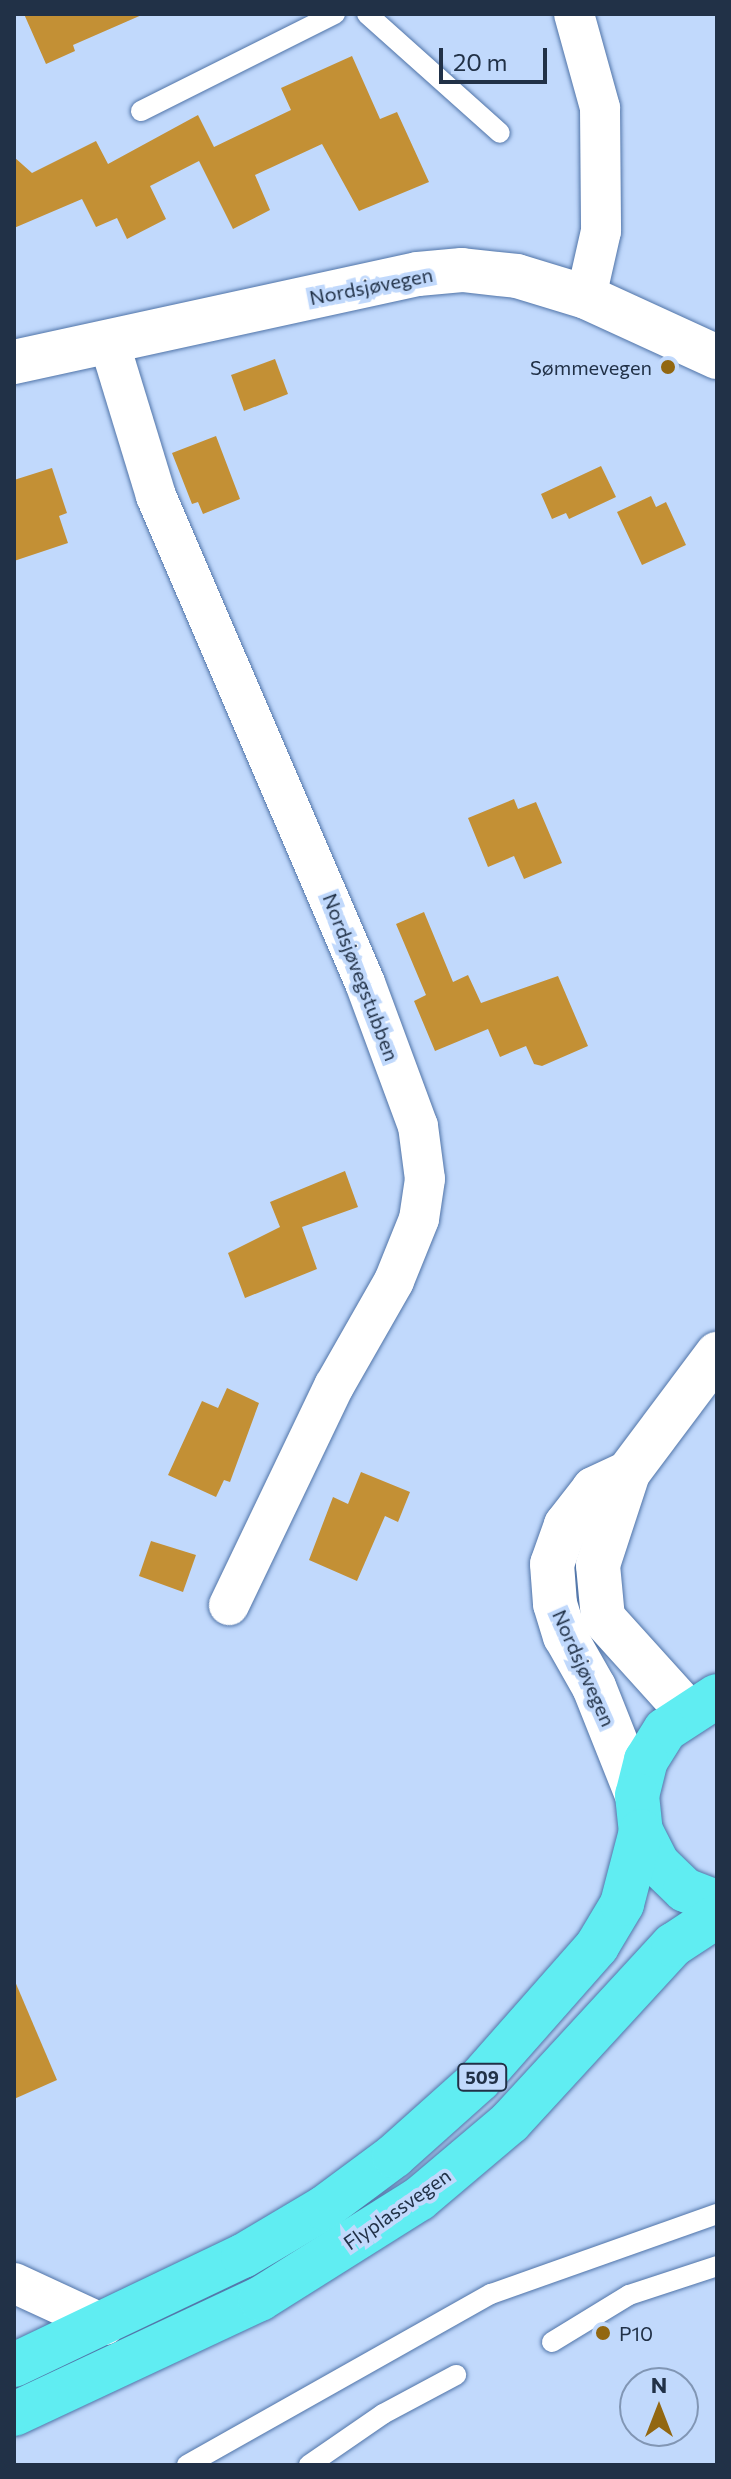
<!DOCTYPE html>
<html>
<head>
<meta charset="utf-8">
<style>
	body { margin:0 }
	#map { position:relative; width:731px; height:2479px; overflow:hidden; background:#c1d9fc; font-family:Commissioner,sans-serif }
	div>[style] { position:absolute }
	.building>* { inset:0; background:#c39035 }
	.roads { filter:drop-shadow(0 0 2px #5074a8) drop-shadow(0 0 2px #5074a8) }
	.lane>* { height:20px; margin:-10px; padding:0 10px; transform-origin:10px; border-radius:10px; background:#fff }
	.street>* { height:40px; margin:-20px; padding:0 20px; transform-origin:20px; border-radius:20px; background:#fff }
	.secondary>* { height:44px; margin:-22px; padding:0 22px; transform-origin:22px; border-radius:22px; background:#fff }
	.highway>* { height:44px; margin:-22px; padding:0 22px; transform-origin:22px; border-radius:22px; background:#60edf2 }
	.dots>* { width:22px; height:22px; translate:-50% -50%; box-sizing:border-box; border:4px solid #c1d9fc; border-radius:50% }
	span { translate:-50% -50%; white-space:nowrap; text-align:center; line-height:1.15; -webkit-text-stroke:8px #c1d9fc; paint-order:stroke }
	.shield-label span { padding:2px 6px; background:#c1d9fc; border:2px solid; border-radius:6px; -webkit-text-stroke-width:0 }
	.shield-label { font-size:18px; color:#213147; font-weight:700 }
	.street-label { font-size:20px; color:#213147 }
	.poi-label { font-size:20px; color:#213147 }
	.right { translate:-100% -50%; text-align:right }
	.left { translate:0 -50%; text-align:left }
	.frame { position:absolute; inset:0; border:16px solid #213147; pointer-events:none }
	.north { position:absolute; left:619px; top:2367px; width:80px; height:80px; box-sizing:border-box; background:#c1d9fc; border:2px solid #8196b4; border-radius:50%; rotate:0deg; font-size:22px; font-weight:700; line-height:32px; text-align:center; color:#213147 }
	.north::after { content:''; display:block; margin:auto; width:28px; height:36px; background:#926711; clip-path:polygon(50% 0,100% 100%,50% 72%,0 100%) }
	.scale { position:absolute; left:439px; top:48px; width:108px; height:36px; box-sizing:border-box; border:4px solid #213147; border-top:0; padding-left:10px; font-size:24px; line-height:28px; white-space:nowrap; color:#213147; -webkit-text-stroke:6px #c1d9fc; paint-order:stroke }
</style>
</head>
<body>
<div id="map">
	<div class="building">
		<div style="clip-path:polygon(24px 14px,144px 14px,73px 45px,75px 51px,46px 64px)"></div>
		<div style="clip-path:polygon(352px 56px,380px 119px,397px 112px,429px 182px,359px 211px,322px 144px,255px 175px,270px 210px,233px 229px,199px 161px,150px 186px,166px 219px,127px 239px,117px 218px,96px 227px,82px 199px,14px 228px,14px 157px,32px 173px,96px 141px,108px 164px,198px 115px,214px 147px,291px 110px,281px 88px)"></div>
		<div style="clip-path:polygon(275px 359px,288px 394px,244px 411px,231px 375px)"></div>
		<div style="clip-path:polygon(216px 436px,240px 499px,203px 514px,198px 502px,192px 504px,172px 453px)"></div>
		<div style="clip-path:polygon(601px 466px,616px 497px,569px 519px,566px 513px,552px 519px,541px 494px)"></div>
		<div style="clip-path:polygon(52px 468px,67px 513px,59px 516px,68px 543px,14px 561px,14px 480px)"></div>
		<div style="clip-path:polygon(651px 496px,656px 507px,666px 502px,686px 545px,642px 565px,617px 512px)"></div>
		<div style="clip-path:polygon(514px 799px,518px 809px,536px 802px,562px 863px,524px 879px,514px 856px,488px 867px,468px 818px)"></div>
		<div style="clip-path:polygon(424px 912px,453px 982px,468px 975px,481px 1003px,558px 976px,588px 1046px,542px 1066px,534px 1064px,526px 1046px,500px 1057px,488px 1029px,435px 1051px,414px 1001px,426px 995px,396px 924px)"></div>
		<div style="clip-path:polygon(345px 1171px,358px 1207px,302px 1227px,317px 1269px,245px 1298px,228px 1253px,280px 1227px,270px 1202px)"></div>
		<div style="clip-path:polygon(227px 1388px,259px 1403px,230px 1482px,224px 1480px,216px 1497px,168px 1475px,202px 1401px,218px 1408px)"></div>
		<div style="clip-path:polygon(361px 1472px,410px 1492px,398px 1522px,385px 1516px,357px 1581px,309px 1560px,333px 1497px,348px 1504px)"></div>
		<div style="clip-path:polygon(151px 1541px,196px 1555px,183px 1592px,139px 1576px)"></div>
		<div style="clip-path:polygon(14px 1979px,57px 2080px,14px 2099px)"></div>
	</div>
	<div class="roads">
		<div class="lane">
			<div style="left:367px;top:14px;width:178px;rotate:41.8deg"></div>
			<div style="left:141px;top:111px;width:217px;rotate:-26.6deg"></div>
			<div style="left:552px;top:2342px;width:90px;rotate:-31.4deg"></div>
			<div style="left:629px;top:2295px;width:93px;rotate:-18.2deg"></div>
			<div style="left:187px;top:2465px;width:349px;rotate:-29.4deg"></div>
			<div style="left:491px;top:2294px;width:240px;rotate:-19.5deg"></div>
			<div style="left:309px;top:2465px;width:90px;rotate:-34.6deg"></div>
			<div style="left:383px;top:2414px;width:83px;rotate:-28.1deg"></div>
		</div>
		<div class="street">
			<div style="left:574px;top:14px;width:98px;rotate:74.5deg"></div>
			<div style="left:600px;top:108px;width:123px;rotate:89.5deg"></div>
			<div style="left:601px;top:231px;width:68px;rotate:102.8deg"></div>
			<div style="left:109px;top:342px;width:161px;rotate:73deg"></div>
			<div style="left:156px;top:496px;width:530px;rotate:66.77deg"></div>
			<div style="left:365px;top:983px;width:153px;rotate:69.7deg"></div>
			<div style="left:418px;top:1126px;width:53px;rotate:82.5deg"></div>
			<div style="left:425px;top:1179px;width:40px;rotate:98.5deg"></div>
			<div style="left:419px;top:1219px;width:67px;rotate:112deg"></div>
			<div style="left:394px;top:1281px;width:121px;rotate:119.7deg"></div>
			<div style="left:334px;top:1386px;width:243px;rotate:115.6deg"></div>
			<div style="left:14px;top:2283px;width:100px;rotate:24.8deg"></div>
		</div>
		<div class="secondary">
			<div style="left:14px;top:362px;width:413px;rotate:-12.3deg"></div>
			<div style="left:418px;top:274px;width:44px;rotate:-5.2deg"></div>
			<div style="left:462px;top:270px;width:55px;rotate:6.2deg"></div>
			<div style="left:517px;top:276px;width:72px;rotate:16.9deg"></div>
			<div style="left:586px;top:297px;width:144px;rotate:24.6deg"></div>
			<div style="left:628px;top:1473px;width:38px;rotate:155deg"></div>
			<div style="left:594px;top:1489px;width:46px;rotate:127.9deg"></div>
			<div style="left:566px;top:1525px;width:41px;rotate:109.7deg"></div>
			<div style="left:552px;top:1564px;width:40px;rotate:85.7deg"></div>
			<div style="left:555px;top:1604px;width:34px;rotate:73deg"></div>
			<div style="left:565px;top:1636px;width:59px;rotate:60.4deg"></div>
			<div style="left:594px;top:1687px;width:116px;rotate:68.3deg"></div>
			<div style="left:688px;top:1712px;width:127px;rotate:-132.1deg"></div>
			<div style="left:603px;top:1618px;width:53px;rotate:-95.4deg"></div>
			<div style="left:598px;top:1565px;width:97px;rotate:-71.9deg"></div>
			<div style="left:628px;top:1473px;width:149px;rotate:-53.2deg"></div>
		</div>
		<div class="highway">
			<div style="left:717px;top:1696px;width:62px;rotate:146.8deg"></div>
			<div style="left:665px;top:1730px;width:36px;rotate:122deg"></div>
			<div style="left:646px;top:1760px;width:36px;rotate:104deg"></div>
			<div style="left:637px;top:1795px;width:36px;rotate:84deg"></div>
			<div style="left:641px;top:1831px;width:37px;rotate:63deg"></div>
			<div style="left:658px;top:1864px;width:37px;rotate:44deg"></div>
			<div style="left:685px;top:1890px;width:34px;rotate:21deg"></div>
			<div style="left:14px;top:2365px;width:254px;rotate:-25.5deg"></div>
			<div style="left:243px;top:2256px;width:94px;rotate:-30.7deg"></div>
			<div style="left:324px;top:2208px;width:87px;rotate:-36.6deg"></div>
			<div style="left:394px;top:2156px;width:114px;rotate:-41.8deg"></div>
			<div style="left:479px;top:2080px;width:179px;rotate:-48.6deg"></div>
			<div style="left:597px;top:1946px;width:49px;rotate:-59.2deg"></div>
			<div style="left:622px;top:1904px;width:75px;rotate:-75.4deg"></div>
			<div style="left:14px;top:2414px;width:272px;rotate:-25.1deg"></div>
			<div style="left:260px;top:2299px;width:188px;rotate:-32.2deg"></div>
			<div style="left:419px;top:2199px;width:119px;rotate:-40.2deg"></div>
			<div style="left:510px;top:2122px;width:241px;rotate:-47.4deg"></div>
			<div style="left:673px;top:1945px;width:53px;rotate:-33.4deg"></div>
		</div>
	</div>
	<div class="dots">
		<div style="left:668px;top:367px;background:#926711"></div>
		<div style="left:603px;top:2333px;background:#926711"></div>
	</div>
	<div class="shield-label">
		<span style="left:482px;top:2077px">509</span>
	</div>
	<div class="street-label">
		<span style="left:371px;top:286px;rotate:-11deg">Nordsjøvegen</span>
		<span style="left:361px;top:977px;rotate:69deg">Nordsjøvegstubben</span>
		<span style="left:584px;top:1668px;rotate:66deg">Nordsjøvegen</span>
		<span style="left:397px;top:2209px;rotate:-35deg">Flyplassvegen</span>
	</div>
	<div class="poi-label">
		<span class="right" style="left:652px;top:367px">Sømmevegen</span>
		<span class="left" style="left:619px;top:2333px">P10</span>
	</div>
	<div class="frame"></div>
	<div class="north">N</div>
	<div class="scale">20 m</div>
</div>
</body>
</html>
